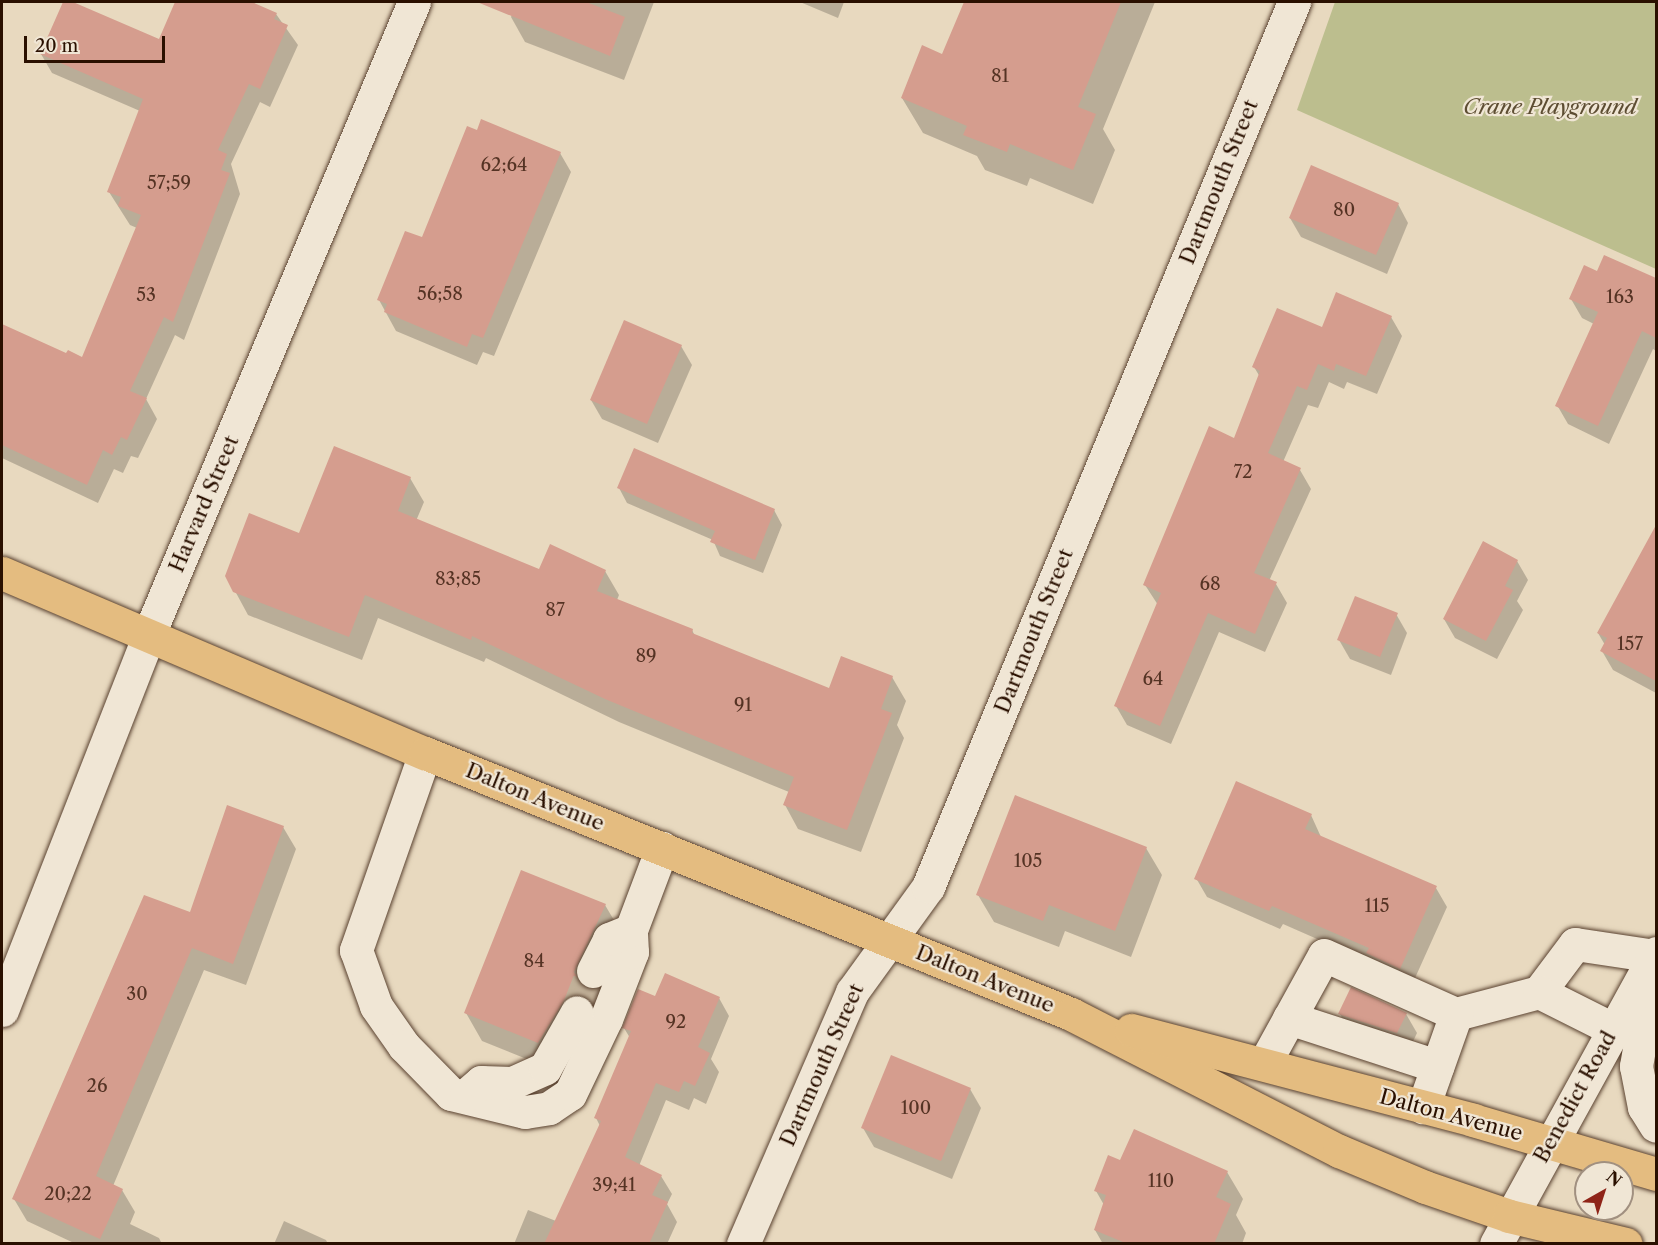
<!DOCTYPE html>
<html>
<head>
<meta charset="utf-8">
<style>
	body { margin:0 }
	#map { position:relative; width:1658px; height:1245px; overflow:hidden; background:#e8d9bf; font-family:"Libre Caslon Text",serif }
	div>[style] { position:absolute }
	.green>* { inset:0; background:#bcbe8e }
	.shadow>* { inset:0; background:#0003 }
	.building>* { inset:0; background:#d59d8e }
	.minor-tunnel>* { height:33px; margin-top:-16.5px; transform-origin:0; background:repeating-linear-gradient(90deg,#c2b199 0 33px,transparent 0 49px) }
	.roads { filter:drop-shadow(0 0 2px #5a4230) drop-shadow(0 0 2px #5a4230) }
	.minor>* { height:33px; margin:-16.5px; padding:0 16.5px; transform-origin:16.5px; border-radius:16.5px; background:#f0e6d5 }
	.major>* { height:33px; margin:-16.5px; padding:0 16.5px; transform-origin:16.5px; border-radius:16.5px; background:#e4bc80 }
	span { translate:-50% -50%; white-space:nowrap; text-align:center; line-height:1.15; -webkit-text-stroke:4.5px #f0e6d5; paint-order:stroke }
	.number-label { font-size:18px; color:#553324 }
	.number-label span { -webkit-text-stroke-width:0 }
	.park-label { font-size:21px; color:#5d4d32; font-style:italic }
	.street-label { font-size:21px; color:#2a1000 }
	.frame { position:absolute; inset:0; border:3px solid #2a1000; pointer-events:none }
	.north { position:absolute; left:1574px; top:1161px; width:60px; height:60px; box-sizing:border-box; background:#f0e6d5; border:2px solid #a19080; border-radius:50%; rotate:39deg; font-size:16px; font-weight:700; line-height:24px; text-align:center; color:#2a1000 }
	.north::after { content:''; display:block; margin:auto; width:21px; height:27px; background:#8f2418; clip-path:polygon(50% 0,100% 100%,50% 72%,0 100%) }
	.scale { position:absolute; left:24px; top:36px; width:141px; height:27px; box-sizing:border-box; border:3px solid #2a1000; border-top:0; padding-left:8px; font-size:18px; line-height:21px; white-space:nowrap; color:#2a1000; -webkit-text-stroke:4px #f0e6d5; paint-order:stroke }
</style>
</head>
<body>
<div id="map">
	<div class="green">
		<div style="clip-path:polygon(1335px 2px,1656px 2px,1656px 269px,1297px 110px)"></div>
	</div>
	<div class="shadow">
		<div style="clip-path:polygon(64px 2px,159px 41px,177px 2px,249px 2px,276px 14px,298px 45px,270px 107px,260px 102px,231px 164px,240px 194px,184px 340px,175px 335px,146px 399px,157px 419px,138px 458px,131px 456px,123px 473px,114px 469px,98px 503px,2px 458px,2px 326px,67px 355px,83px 358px,137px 228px,130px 225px,109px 192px,140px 111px,52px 73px,41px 54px)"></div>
		<div style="clip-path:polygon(517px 2px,654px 2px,624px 80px,525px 42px,511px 17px)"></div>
		<div style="clip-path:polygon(800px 2px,844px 2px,838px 18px)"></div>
		<div style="clip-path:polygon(966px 2px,1155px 2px,1103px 129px,1115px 150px,1093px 204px,1030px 178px,1027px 186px,985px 170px,977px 156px,923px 133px,902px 98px,943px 56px)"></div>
		<div style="clip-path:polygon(560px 153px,571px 172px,494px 356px,483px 352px,477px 365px,396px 331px,379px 300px)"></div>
		<div style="clip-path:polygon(1398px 204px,1408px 223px,1387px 274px,1301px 237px,1290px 218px)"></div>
		<div style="clip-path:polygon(1605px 256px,1656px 280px,1656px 351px,1653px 349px,1609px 444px,1568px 424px,1557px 405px,1594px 324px,1582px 318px,1571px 299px,1597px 273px)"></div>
		<div style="clip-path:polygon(1391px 317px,1402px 336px,1377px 394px,1347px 382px,1344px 389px,1329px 382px,1318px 408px,1308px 405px,1283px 462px,1300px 470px,1311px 489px,1269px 581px,1276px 584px,1287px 603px,1265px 652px,1219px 632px,1171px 744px,1127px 725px,1116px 706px,1158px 605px,1145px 585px,1235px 440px,1260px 377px,1254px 367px,1323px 329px)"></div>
		<div style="clip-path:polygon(681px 346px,692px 365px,658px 443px,602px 419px,591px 400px)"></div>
		<div style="clip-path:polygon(410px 478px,424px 502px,416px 521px,539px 571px,605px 571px,619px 595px,617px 600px,692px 630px,695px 636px,829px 689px,892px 677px,906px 701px,897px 725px,904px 738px,861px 852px,798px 829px,785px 805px,789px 792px,619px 722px,486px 658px,484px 662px,378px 618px,362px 660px,248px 615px,235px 591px,300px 535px)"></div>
		<div style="clip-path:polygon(619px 488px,774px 510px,782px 525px,763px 573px,720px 556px,713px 540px,627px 503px)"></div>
		<div style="clip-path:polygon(1656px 528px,1656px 693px,1613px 670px,1602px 651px,1605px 645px,1598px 633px)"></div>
		<div style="clip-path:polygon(1517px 561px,1528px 580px,1517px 601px,1523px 610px,1497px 659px,1455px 638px,1444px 619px)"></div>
		<div style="clip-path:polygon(1396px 614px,1407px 633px,1391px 675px,1350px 659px,1339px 640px)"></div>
		<div style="clip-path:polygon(1311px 815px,1321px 837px,1436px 888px,1447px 907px,1411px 987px,1374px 964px,1283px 924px,1280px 929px,1207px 897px,1196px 878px)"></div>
		<div style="clip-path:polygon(283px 827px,296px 849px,246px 985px,204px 970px,113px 1186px,122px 1190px,135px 1212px,130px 1224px,159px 1238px,162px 1244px,76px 1244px,27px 1221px,14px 1199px,191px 914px)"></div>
		<div style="clip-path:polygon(1146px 848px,1162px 875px,1131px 957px,1065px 931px,1059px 947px,994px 922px,978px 895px)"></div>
		<div style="clip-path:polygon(605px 905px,621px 932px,594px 990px,613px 1017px,554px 1070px,482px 1041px,466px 1013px)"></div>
		<div style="clip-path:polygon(656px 998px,719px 998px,729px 1016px,711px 1059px,719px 1072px,706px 1104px,694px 1098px,689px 1110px,666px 1100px,639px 1166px,661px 1176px,672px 1194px,667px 1204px,677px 1222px,667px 1244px,514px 1244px,528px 1210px,556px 1221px,600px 1126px,596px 1118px,630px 1038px,624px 1028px)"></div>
		<div style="clip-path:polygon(1340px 1014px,1406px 1014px,1417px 1033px,1408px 1052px,1351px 1033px)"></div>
		<div style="clip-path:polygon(970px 1089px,981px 1108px,952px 1179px,874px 1147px,863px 1128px)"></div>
		<div style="clip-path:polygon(1121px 1162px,1227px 1172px,1243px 1199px,1236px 1215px,1246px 1233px,1242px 1244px,1103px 1244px,1095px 1230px,1104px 1205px,1096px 1191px)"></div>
		<div style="clip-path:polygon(284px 1221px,326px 1240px,328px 1244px,274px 1244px)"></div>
	</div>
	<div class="building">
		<div style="clip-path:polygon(63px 2px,73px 2px,159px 39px,175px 2px,252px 2px,277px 13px,274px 19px,288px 25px,260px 89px,249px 84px,218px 150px,227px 154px,221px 170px,230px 173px,173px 322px,164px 317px,130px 391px,147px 398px,127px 440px,121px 437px,112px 455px,103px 450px,87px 485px,2px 445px,2px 324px,66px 353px,68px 350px,82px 357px,141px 215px,118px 206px,121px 197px,107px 192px,143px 99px,40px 54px)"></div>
		<div style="clip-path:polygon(477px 2px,586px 2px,625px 17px,610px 56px)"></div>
		<div style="clip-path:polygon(964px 2px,1121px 2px,1078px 107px,1096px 114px,1073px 170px,1010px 144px,1007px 152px,963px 135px,967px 126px,901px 98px,922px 45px,942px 54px)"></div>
		<div style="clip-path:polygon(481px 119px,561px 152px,483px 338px,472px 334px,467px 347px,384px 312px,387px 304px,377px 300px,405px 231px,422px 237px,467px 126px,477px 130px)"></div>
		<div style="clip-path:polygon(1311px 165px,1399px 203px,1376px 255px,1289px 218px)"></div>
		<div style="clip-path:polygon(1604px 255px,1656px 278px,1656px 338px,1642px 331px,1598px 426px,1555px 406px,1598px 312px,1569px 299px,1584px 265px,1597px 271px)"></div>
		<div style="clip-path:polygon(1336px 292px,1392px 316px,1366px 376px,1336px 364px,1334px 371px,1318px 364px,1307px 390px,1297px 386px,1268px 453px,1301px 468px,1254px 573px,1277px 582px,1255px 634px,1208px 613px,1160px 726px,1114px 706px,1161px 593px,1143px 585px,1209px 426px,1234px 438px,1260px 371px,1252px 367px,1277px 308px,1322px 327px)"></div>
		<div style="clip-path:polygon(624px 320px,682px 345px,647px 424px,590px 400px)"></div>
		<div style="clip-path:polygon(334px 446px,411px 477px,398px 511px,539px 569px,550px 544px,606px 570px,597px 591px,693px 629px,692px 633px,829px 688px,841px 656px,893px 676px,881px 709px,892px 713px,847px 830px,783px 805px,794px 777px,605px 699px,472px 636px,471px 640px,365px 595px,349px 637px,233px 592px,225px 576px,249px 513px,299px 533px)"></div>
		<div style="clip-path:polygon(634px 448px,775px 509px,755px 560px,710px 542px,715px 531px,617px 488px)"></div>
		<div style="clip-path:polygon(1656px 525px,1656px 681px,1600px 651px,1607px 638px,1597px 633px)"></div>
		<div style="clip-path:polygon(1483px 541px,1518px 560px,1505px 586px,1513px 590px,1486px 641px,1443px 619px)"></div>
		<div style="clip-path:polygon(1355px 596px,1398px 613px,1380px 657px,1337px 640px)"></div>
		<div style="clip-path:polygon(1236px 781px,1312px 814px,1305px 829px,1437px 886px,1400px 969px,1366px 953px,1369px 948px,1272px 906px,1269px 911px,1194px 879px)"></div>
		<div style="clip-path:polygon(1015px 795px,1147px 847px,1115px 931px,1049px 905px,1043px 921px,976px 895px)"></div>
		<div style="clip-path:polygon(227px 805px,284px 826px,233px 964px,192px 948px,96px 1176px,123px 1189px,100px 1239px,12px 1199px,144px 895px,190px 912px)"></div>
		<div style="clip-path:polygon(521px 870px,606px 904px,574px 972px,584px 987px,598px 989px,593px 1002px,578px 993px,567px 996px,538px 1043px,464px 1013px)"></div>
		<div style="clip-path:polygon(665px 973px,720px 997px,698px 1047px,710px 1053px,695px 1086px,684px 1081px,679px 1092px,656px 1083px,625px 1157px,662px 1175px,652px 1195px,668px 1202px,649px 1244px,544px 1244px,601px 1121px,594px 1118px,631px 1031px,622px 1028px,638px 989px,655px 996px)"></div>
		<div style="clip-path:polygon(1351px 987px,1407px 1013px,1397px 1033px,1338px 1014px)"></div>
		<div style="clip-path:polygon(891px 1055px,971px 1088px,941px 1161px,861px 1128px)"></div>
		<div style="clip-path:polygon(1134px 1129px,1228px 1171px,1216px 1197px,1231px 1204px,1214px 1244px,1128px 1244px,1094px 1230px,1106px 1195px,1094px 1191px,1108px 1155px,1120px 1160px)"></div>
	</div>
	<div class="minor-tunnel">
		<div style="left:577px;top:1012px;width:44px;rotate:-68.7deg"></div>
	</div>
	<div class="roads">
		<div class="minor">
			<div style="left:425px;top:753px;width:209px;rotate:109.3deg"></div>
			<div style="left:356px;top:950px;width:59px;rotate:70.3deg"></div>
			<div style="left:376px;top:1006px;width:49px;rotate:55deg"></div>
			<div style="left:404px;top:1046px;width:67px;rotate:45.6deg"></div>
			<div style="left:451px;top:1094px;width:76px;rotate:13.7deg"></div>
			<div style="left:525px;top:1112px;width:24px;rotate:-9deg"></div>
			<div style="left:549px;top:1108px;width:25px;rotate:-34deg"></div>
			<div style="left:570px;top:1094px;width:83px;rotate:-64.4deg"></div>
			<div style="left:606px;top:1019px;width:72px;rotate:-68.8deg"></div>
			<div style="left:632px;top:952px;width:22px;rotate:-93deg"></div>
			<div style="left:631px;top:930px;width:88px;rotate:-69.3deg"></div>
			<div style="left:593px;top:971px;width:36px;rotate:-63deg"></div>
			<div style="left:609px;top:939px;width:24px;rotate:-22deg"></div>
			<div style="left:1539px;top:992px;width:60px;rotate:-53.1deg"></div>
			<div style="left:1575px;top:944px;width:81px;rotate:8.5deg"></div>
			<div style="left:1655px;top:956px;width:112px;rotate:99.8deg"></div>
			<div style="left:1636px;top:1066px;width:42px;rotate:79deg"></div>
			<div style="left:1644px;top:1107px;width:22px;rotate:58deg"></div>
			<div style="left:2px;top:1010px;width:404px;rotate:-68.6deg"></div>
			<div style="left:149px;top:634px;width:685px;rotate:-67.25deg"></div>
			<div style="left:1456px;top:1014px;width:86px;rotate:-14.8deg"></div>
			<div style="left:1539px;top:992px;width:83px;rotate:26.6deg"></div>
			<div style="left:1289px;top:1018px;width:156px;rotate:18deg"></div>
			<div style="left:1264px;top:1064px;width:124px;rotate:-61.2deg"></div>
			<div style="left:1324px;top:955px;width:145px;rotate:24.1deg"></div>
			<div style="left:1456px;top:1014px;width:99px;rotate:109.5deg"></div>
			<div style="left:466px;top:1095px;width:20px;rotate:-41deg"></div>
			<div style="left:481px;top:1082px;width:31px;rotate:2deg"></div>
			<div style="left:512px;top:1083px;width:36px;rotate:-24deg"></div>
			<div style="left:545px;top:1068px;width:64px;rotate:-60.3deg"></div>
			<div style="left:743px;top:1244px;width:275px;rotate:-66.6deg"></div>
			<div style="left:852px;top:992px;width:130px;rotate:-54.1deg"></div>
			<div style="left:928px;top:887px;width:958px;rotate:-67.53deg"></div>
			<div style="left:1496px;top:1244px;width:332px;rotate:-61.2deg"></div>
		</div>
		<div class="major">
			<div style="left:2px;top:573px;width:460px;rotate:23.1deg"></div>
			<div style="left:425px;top:753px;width:697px;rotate:22deg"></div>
			<div style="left:1071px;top:1014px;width:301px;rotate:27.1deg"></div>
			<div style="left:1339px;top:1151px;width:93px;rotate:22.7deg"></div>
			<div style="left:1425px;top:1187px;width:89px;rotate:19deg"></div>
			<div style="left:1509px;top:1216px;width:120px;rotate:13.5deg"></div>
			<div style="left:1131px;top:1030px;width:354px;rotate:14.7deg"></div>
			<div style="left:1473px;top:1120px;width:191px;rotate:16.4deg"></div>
		</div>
	</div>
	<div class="number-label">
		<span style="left:1000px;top:76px">81</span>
		<span style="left:504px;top:165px">62;64</span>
		<span style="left:169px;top:183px">57;59</span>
		<span style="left:1344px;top:210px">80</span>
		<span style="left:440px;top:294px">56;58</span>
		<span style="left:146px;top:295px">53</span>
		<span style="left:1620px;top:297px">163</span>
		<span style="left:1243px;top:472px">72</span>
		<span style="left:458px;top:579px">83;85</span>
		<span style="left:1210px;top:584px">68</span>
		<span style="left:555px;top:610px">87</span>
		<span style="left:1630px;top:644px">157</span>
		<span style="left:646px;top:656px">89</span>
		<span style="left:1153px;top:679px">64</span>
		<span style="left:743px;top:705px">91</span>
		<span style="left:1028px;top:861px">105</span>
		<span style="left:1377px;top:906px">115</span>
		<span style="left:534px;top:961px">84</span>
		<span style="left:137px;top:994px">30</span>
		<span style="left:676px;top:1022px">92</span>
		<span style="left:97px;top:1086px">26</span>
		<span style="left:916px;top:1108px">100</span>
		<span style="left:1161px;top:1181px">110</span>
		<span style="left:614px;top:1185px">39;41</span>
		<span style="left:68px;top:1194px">20;22</span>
	</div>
	<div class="park-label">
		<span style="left:1550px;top:107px">Crane Playground</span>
	</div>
	<div class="street-label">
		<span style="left:1219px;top:182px;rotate:-68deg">Dartmouth Street</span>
		<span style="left:204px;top:504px;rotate:-67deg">Harvard Street</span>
		<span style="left:1034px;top:631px;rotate:-68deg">Dartmouth Street</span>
		<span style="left:535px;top:797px;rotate:22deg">Dalton Avenue</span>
		<span style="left:985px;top:979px;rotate:22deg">Dalton Avenue</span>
		<span style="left:822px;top:1065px;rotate:-66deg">Dartmouth Street</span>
		<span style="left:1575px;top:1097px;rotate:-61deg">Benedict Road</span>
		<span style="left:1451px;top:1115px;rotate:15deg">Dalton Avenue</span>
	</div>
	<div class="frame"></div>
	<div class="north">N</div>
	<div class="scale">20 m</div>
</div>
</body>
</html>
